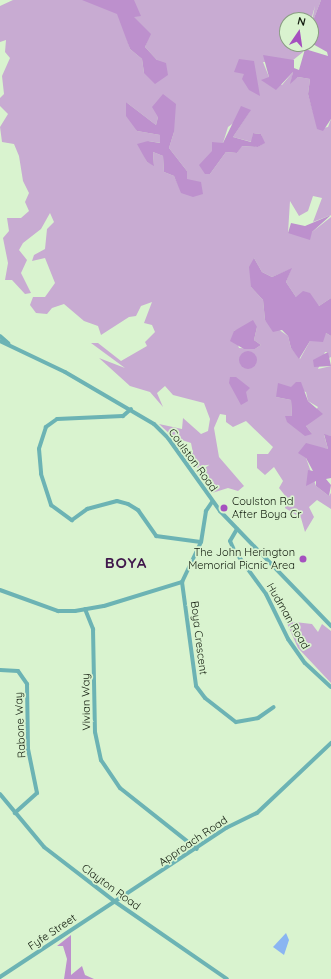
<!DOCTYPE html>
<html>
<head>
<meta charset="utf-8">
<style>
	body { margin:0 }
	#map { position:relative; width:331px; height:979px; overflow:hidden; background:#d9f3cf; font-family:Quicksand,sans-serif }
	div>[style] { position:absolute }
	.green>* { inset:0; background:#c8abd2 }
	.forest>* { inset:0; background:#bd90cd }
	.round { border-radius:50% }
	.water>* { inset:0; background:#8ab5f2 }
	.minor>* { height:4px; margin:-2px; padding:0 2px; transform-origin:2px; border-radius:2px; background:#6cb3b4 }
	.dots>* { width:11px; height:11px; translate:-50% -50%; box-sizing:border-box; border:2px solid #d9f3cf; border-radius:50% }
	span { translate:-50% -50%; white-space:nowrap; text-align:center; line-height:1.15; -webkit-text-stroke:3.5px #d9f3cf; paint-order:stroke }
	.street-label { font-size:11px; color:#121b0e }
	.poi-label { font-size:11px; color:#121b0e }
	.left { translate:0 -50%; text-align:left }
	.right { translate:-100% -50%; text-align:right }
	.district-label { font-size:15px; color:#40184c; font-weight:700; letter-spacing:1px }
	.north { position:absolute; left:279px; top:12px; width:40px; height:40px; box-sizing:border-box; background:#d9f3cf; border:1px solid #899d82; border-radius:50%; rotate:13deg; font-size:11px; font-weight:700; line-height:16px; text-align:center; color:#121b0e }
	.north::after { content:''; display:block; margin:auto; width:14px; height:18px; background:#a551bf; clip-path:polygon(50% 0,100% 100%,50% 72%,0 100%) }
</style>
</head>
<body>
<div id="map">
	<div class="green">
		<div style="clip-path:polygon(evenodd,13px 0,321px 0,311px 26px,315px 6px,311px 20px,287px 20px,287px 44px,305px 44px,303px 52px,292px 61px,263px 62px,269px 77px,282px 85px,293px 72px,291px 82px,298px 77px,310px 79px,308px 94px,318px 129px,328px 127px,331px 119px,331px 215px,313px 222px,322px 198px,313px 196px,308px 211px,299px 216px,290px 201px,288px 233px,312px 232px,331px 217px,331px 298px,319px 306px,296px 297px,286px 282px,291px 269px,272px 277px,262px 272px,254px 258px,251px 287px,263px 300px,265px 320px,288px 336px,291px 348px,300px 359px,310px 341px,326px 333px,331px 336px,331px 357px,327px 359px,328px 352px,325px 352px,318px 369px,331px 366px,331px 436px,324px 435px,328px 449px,319px 448px,306px 458px,316px 486px,329px 496px,331px 493px,331px 509px,317px 500px,309px 507px,314px 517px,305px 532px,301px 518px,285px 508px,287px 498px,279px 488px,283px 481px,274px 467px,265px 475px,257px 468px,257px 454px,268px 454px,273px 447px,246px 421px,233px 427px,226px 422px,226px 415px,220px 414px,214px 428px,219px 457px,244px 486px,238px 491px,228px 488px,212px 493px,205px 470px,193px 466px,185px 453px,187px 448px,193px 453px,191px 443px,173px 437px,159px 424px,182px 429px,183px 418px,201px 434px,208px 431px,210px 419px,204px 403px,173px 395px,165px 386px,157px 393px,163px 407px,150px 392px,130px 386px,99px 358px,125px 368px,91px 343px,98px 343px,121px 361px,147px 346px,145px 342px,155px 332px,152px 325px,144px 323px,152px 302px,141px 306px,136px 316px,129px 317px,101px 335px,98px 326px,84px 321px,64px 304px,52px 308px,47px 314px,36px 313px,30px 305px,33px 297px,45px 297px,55px 283px,45px 258px,32px 261px,34px 255px,45px 249px,47px 229px,54px 222px,50px 213px,41px 229px,23px 243px,19px 250px,27px 260px,21px 273px,31px 293px,25px 294px,12px 280px,5px 280px,8px 263px,3px 238px,9px 231px,7px 218px,21px 218px,29px 211px,25px 202px,29px 193px,23px 181px,19px 156px,14px 144px,2px 142px,0 127px,8px 114px,0 106px,0 98px,4px 94px,2px 76px,10px 58px,5px 52px,6px 40px,0 42px,0 6px,13px 0,122px 23px,150px 34px,145px 47px,157px 60px,144px 73px,142px 59px,130px 49px,122px 23px,13px 0,126px 102px,156px 125px,158px 117px,174px 132px,169px 148px,187px 171px,182px 193px,174px 176px,164px 172px,163px 156px,153px 152px,154px 165px,147px 162px,141px 149px,148px 141px,161px 143px,160px 135px,137px 131px,126px 102px,13px 0,250px 111px,233px 137px,252px 142px,253px 133px,261px 134px,264px 143px,258px 147px,241px 146px,237px 153px,226px 152px,210px 174px,200px 165px,223px 143px,228px 127px,250px 111px,13px 0,246px 326px,257px 327px,254px 340px,261px 345px,255px 349px,239px 348px,234px 331px,246px 326px,13px 0,283px 386px,306px 392px,308px 401px,318px 407px,306px 426px,312px 434px,292px 416px,291px 400px,276px 397px,283px 386px)"></div>
		<div style="clip-path:polygon(286px 621px,312px 624px,318px 632px,322px 624px,331px 631px,331px 683px,298px 648px)"></div>
	</div>
	<div class="forest">
		<div style="clip-path:polygon(82px 0,134px 0,141px 16px,134px 17px,151px 34px,145px 47px,157px 60px,166px 63px,168px 75px,155px 84px,144px 73px,142px 59px,130px 49px,117px 14px)"></div>
		<div style="clip-path:polygon(321px 0,331px 0,331px 119px,323px 131px,317px 129px,308px 94px,310px 79px,298px 77px,290px 84px,293px 72px,276px 90px,261px 80px,269px 77px,263px 55px,294px 60px,294px 68px,299px 70px,305px 49px,328px 56px,327px 52px,311px 43px,311px 26px)"></div>
		<div style="clip-path:polygon(239px 59px,254px 61px,260px 96px,249px 90px,242px 79px,244px 74px,234px 72px)"></div>
		<div style="clip-path:polygon(163px 94px,176px 104px,174px 132px,169px 148px,187px 171px,187px 179px,201px 182px,203px 194px,193px 197px,181px 193px,174px 176px,164px 172px,163px 156px,153px 152px,154px 166px,147px 162px,137px 144px,148px 141px,160px 143px,160px 135px,137px 131px,126px 116px,126px 102px,156px 125px,158px 117px,152px 107px)"></div>
		<div style="clip-path:polygon(241px 106px,251px 110px,233px 137px,251px 142px,253px 133px,261px 134px,265px 143px,258px 147px,242px 146px,237px 153px,226px 152px,210px 174px,205px 174px,199px 165px,212px 151px,212px 142px,223px 143px)"></div>
		<div style="clip-path:polygon(331px 215px,312px 232px,310px 240px,288px 233px,291px 223px,305px 226px)"></div>
		<div style="clip-path:polygon(254px 258px,262px 272px,272px 277px,292px 268px,286px 282px,296px 297px,303px 291px,310px 293px,319px 306px,331px 298px,331px 336px,326px 333px,323px 342px,310px 341px,299px 359px,291px 348px,288px 336px,282px 330px,273px 332px,265px 320px,263px 300px,251px 287px,249px 267px)"></div>
		<div style="clip-path:polygon(253px 320px,257px 327px,254px 340px,261px 345px,255px 349px,244px 349px,230px 341px,234px 331px)"></div>
		<div class="round" style="left:239px;top:351px;width:18px;height:18px"></div>
		<div style="clip-path:polygon(328px 352px,331px 366px,314px 367px,313px 360px)"></div>
		<div style="clip-path:polygon(230px 377px,236px 377px,250px 388px,246px 392px,248px 401px,241px 405px,229px 383px)"></div>
		<div style="clip-path:polygon(296px 382px,301px 382px,308px 401px,323px 414px,306px 426px,312px 434px,305px 436px,287px 422px,285px 416px,292px 416px,291px 400px,276px 397px,278px 383px,291px 387px)"></div>
		<div style="clip-path:polygon(324px 434px,331px 436px,331px 478px,326px 479px,331px 485px,329px 496px,316px 486px,316px 481px,306px 486px,308px 470px,313px 471px,306px 458px,298px 453px,306px 443px,328px 449px)"></div>
		<div style="clip-path:polygon(71px 935px,71px 975px,82px 966px,85px 975px,94px 979px,64px 979px,67px 959px,63px 946px,57px 946px)"></div>
	</div>
	<div class="water">
		<div style="clip-path:polygon(286px 933px,289px 940px,284px 955px,273px 947px)"></div>
	</div>
	<div class="minor">
		<div style="left:0;top:336px;width:11px;rotate:41deg"></div>
		<div style="left:0;top:341px;width:72px;rotate:25.5deg"></div>
		<div style="left:65px;top:372px;width:103px;rotate:30.3deg"></div>
		<div style="left:154px;top:424px;width:20px;rotate:45deg"></div>
		<div style="left:168px;top:438px;width:90px;rotate:54.5deg"></div>
		<div style="left:220px;top:511px;width:160px;rotate:46deg"></div>
		<div style="left:131px;top:409px;width:11px;rotate:139deg"></div>
		<div style="left:123px;top:416px;width:66px;rotate:177.4deg"></div>
		<div style="left:57px;top:419px;width:14px;rotate:144deg"></div>
		<div style="left:46px;top:427px;width:23px;rotate:108deg"></div>
		<div style="left:39px;top:449px;width:25px;rotate:85deg"></div>
		<div style="left:41px;top:474px;width:33px;rotate:72deg"></div>
		<div style="left:51px;top:505px;width:26px;rotate:36deg"></div>
		<div style="left:72px;top:520px;width:19px;rotate:-36deg"></div>
		<div style="left:87px;top:509px;width:31px;rotate:-15deg"></div>
		<div style="left:117px;top:501px;width:11px;rotate:15deg"></div>
		<div style="left:128px;top:504px;width:12px;rotate:31deg"></div>
		<div style="left:138px;top:510px;width:32px;rotate:55deg"></div>
		<div style="left:156px;top:536px;width:45px;rotate:7.6deg"></div>
		<div style="left:212px;top:502px;width:11px;rotate:124deg"></div>
		<div style="left:206px;top:511px;width:31px;rotate:99deg"></div>
		<div style="left:201px;top:542px;width:44px;rotate:115.4deg"></div>
		<div style="left:182px;top:582px;width:105px;rotate:82.3deg"></div>
		<div style="left:196px;top:686px;width:15px;rotate:53deg"></div>
		<div style="left:205px;top:698px;width:39px;rotate:38deg"></div>
		<div style="left:236px;top:722px;width:22px;rotate:-10deg"></div>
		<div style="left:258px;top:718px;width:19px;rotate:-35deg"></div>
		<div style="left:237px;top:529px;width:14px;rotate:120deg"></div>
		<div style="left:230px;top:541px;width:10px;rotate:66deg"></div>
		<div style="left:234px;top:550px;width:54px;rotate:54deg"></div>
		<div style="left:266px;top:594px;width:50px;rotate:63.9deg"></div>
		<div style="left:288px;top:639px;width:29px;rotate:55deg"></div>
		<div style="left:305px;top:663px;width:35px;rotate:43deg"></div>
		<div style="left:0;top:590px;width:62px;rotate:19.9deg"></div>
		<div style="left:58px;top:611px;width:17px"></div>
		<div style="left:75px;top:611px;width:29px;rotate:-10deg"></div>
		<div style="left:104px;top:606px;width:82px;rotate:-17.1deg"></div>
		<div style="left:85px;top:609px;width:22px;rotate:68deg"></div>
		<div style="left:93px;top:629px;width:103px;rotate:88.9deg"></div>
		<div style="left:95px;top:732px;width:29px;rotate:78deg"></div>
		<div style="left:101px;top:760px;width:34px;rotate:56deg"></div>
		<div style="left:120px;top:788px;width:98px;rotate:38.4deg"></div>
		<div style="left:0;top:670px;width:18px;rotate:3deg"></div>
		<div style="left:18px;top:671px;width:16px;rotate:55deg"></div>
		<div style="left:27px;top:684px;width:65px;rotate:89.1deg"></div>
		<div style="left:28px;top:749px;width:45px;rotate:78.4deg"></div>
		<div style="left:37px;top:793px;width:30px;rotate:138deg"></div>
		<div style="left:0;top:794px;width:69px;rotate:50.3deg"></div>
		<div style="left:44px;top:847px;width:88px;rotate:37.6deg"></div>
		<div style="left:114px;top:901px;width:137px;rotate:34.6deg"></div>
		<div style="left:0;top:977px;width:271px;rotate:-33.4deg"></div>
		<div style="left:226px;top:828px;width:34px;rotate:-26deg"></div>
		<div style="left:257px;top:813px;width:102px;rotate:-43.4deg"></div>
	</div>
	<div class="dots">
		<div style="left:224px;top:508px;background:#a551bf"></div>
		<div style="left:303px;top:559px;background:#a551bf"></div>
	</div>
	<div class="street-label">
		<span style="left:193px;top:460px;rotate:54deg">Coulston Road</span>
		<span style="left:288px;top:616px;rotate:60deg">Hudman Road</span>
		<span style="left:199px;top:638px;rotate:83deg">Boya Crescent</span>
		<span style="left:86px;top:702px;rotate:-91deg">Vivian Way</span>
		<span style="left:20px;top:725px;rotate:-93deg">Rabone Way</span>
		<span style="left:193px;top:841px;rotate:-34deg">Approach Road</span>
		<span style="left:111px;top:887px;rotate:36deg">Clayton Road</span>
		<span style="left:52px;top:932px;rotate:-34deg">Fyfe Street</span>
	</div>
	<div class="poi-label">
		<span class="left" style="left:232px;top:508px">Coulston Rd<br>After Boya Cr</span>
		<span class="right" style="left:295px;top:559px">The John Herington<br>Memorial Picnic Area</span>
	</div>
	<div class="district-label">
		<span style="left:126px;top:563px">BOYA</span>
	</div>
	<div class="north">N</div>
</div>
</body>
</html>
